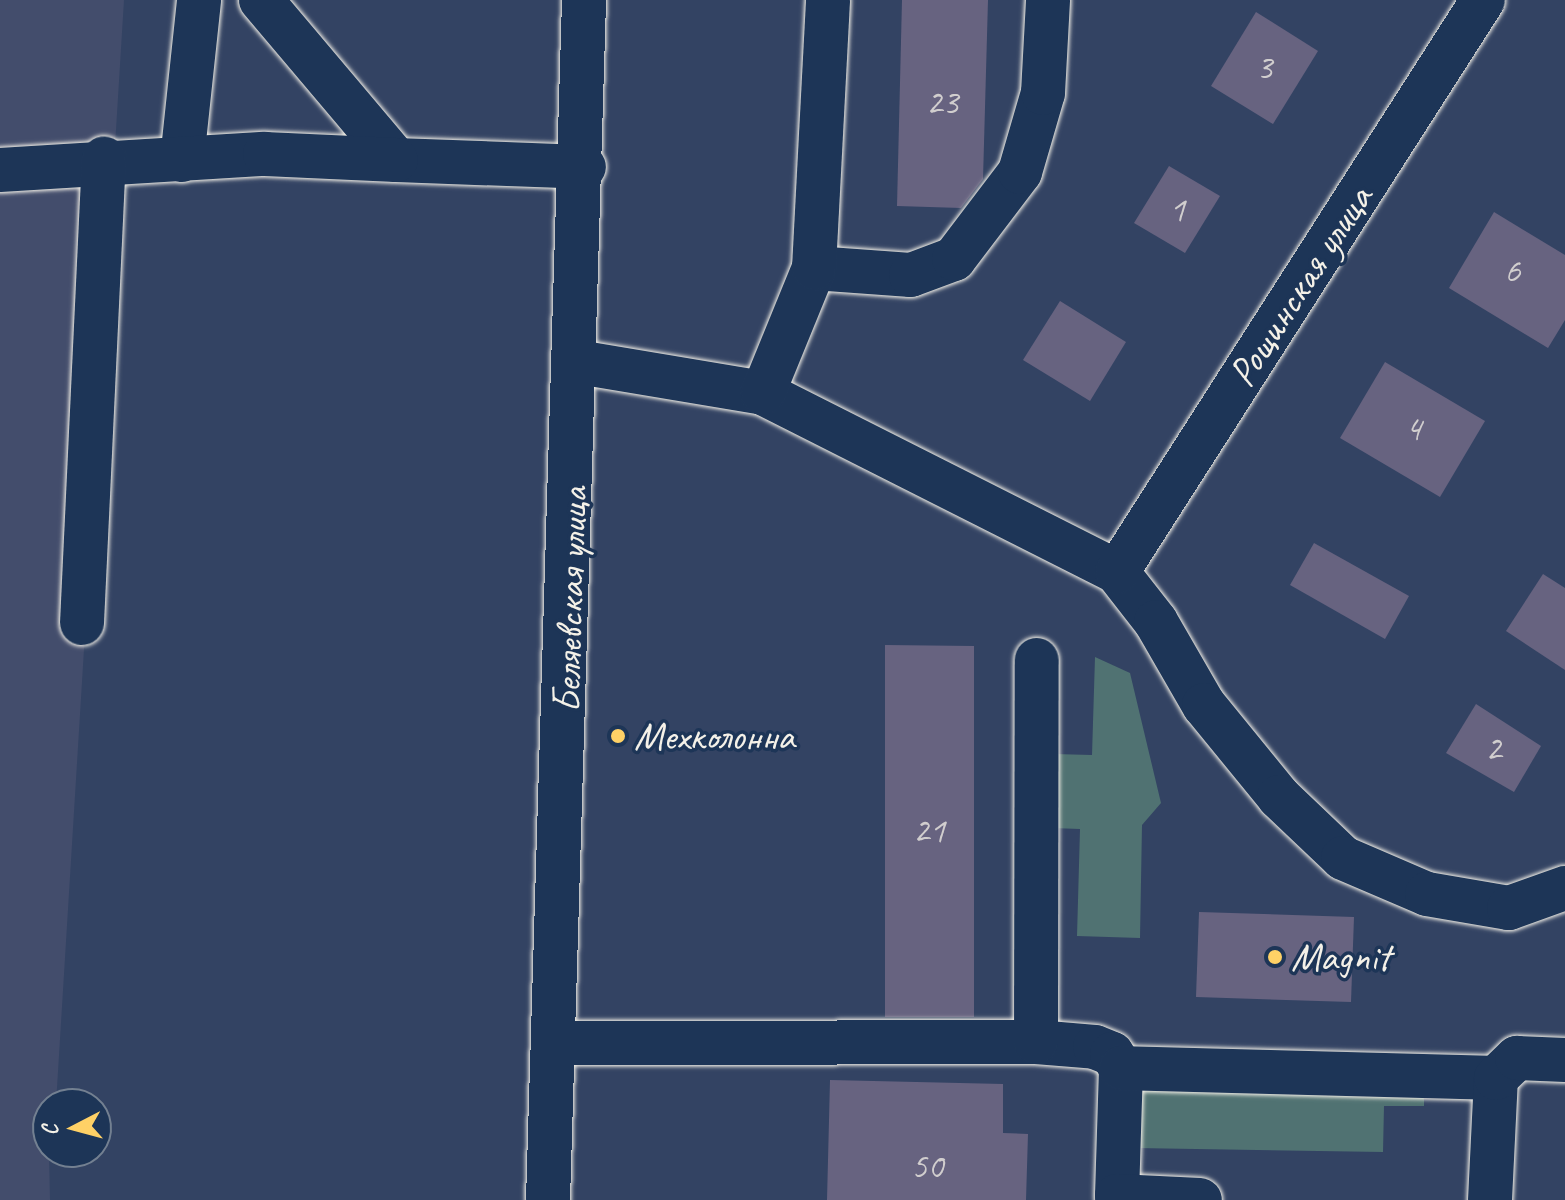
<!DOCTYPE html>
<html>
<head>
<meta charset="utf-8">
<style>
	body { margin:0 }
	#map { position:relative; width:1565px; height:1200px; overflow:hidden; background:#334363; font-family:Caveat,sans-serif }
	div>[style] { position:absolute }
	.built>* { inset:0; background:#434d6c }
	.green>* { inset:0; background:#507272 }
	.building>* { inset:0; background:#676380 }
	.roads { filter:drop-shadow(0 0 2px #f4f1e8) drop-shadow(0 0 2px #f4f1e8) }
	.minor>* { height:44px; margin:-22px; padding:0 22px; transform-origin:22px; border-radius:22px; background:#1d3557 }
	.major>* { height:44px; margin:-22px; padding:0 22px; transform-origin:22px; border-radius:22px; background:#1d3557 }
	.dots>* { width:22px; height:22px; translate:-50% -50%; box-sizing:border-box; border:4px solid #1d3557; border-radius:50% }
	span { translate:-50% -50%; white-space:nowrap; text-align:center; line-height:1.15; -webkit-text-stroke:7px #1d3557; paint-order:stroke }
	.number-label { font-size:36px; color:#d1cece }
	.number-label span { -webkit-text-stroke-width:0 }
	.street-label { font-size:40px; color:#f4f1e8 }
	.poi-label { font-size:40px; color:#f4f1e8 }
	.left { translate:0 -50%; text-align:left }
	.north { position:absolute; left:32px; top:1088px; width:80px; height:80px; box-sizing:border-box; background:#1d3557; border:2px solid #738091; border-radius:50%; rotate:264deg; font-size:22px; font-weight:700; line-height:32px; text-align:center; color:#f4f1e8 }
	.north::after { content:''; display:block; margin:auto; width:28px; height:36px; background:#ffd166; clip-path:polygon(50% 0,100% 100%,50% 72%,0 100%) }
</style>
</head>
<body>
<div id="map">
	<div class="built">
		<div style="clip-path:polygon(0 0,124px 0,56px 1104px,48px 1104px,50px 1200px,0 1200px)"></div>
	</div>
	<div class="green">
		<div style="clip-path:polygon(1095px 657px,1130px 673px,1161px 803px,1142px 825px,1140px 938px,1077px 936px,1080px 829px,1052px 828px,1054px 754px,1092px 755px)"></div>
		<div style="clip-path:polygon(1136px 1083px,1424px 1088px,1424px 1106px,1384px 1106px,1383px 1152px,1135px 1148px)"></div>
	</div>
	<div class="building">
		<div style="clip-path:polygon(902px 0,988px 0,983px 179px,961px 208px,897px 206px)"></div>
		<div style="clip-path:polygon(1256px 12px,1318px 51px,1273px 124px,1211px 86px)"></div>
		<div style="clip-path:polygon(1169px 166px,1220px 196px,1185px 253px,1134px 223px)"></div>
		<div style="clip-path:polygon(1494px 212px,1565px 255px,1565px 320px,1548px 348px,1449px 288px)"></div>
		<div style="clip-path:polygon(1060px 301px,1126px 342px,1090px 401px,1023px 360px)"></div>
		<div style="clip-path:polygon(1385px 362px,1485px 421px,1440px 497px,1340px 438px)"></div>
		<div style="clip-path:polygon(1314px 543px,1409px 596px,1385px 639px,1290px 585px)"></div>
		<div style="clip-path:polygon(1543px 574px,1565px 588px,1565px 670px,1506px 631px)"></div>
		<div style="clip-path:polygon(885px 645px,974px 646px,974px 1017px,885px 1017px)"></div>
		<div style="clip-path:polygon(1476px 704px,1541px 746px,1514px 792px,1446px 753px)"></div>
		<div style="clip-path:polygon(1199px 912px,1354px 917px,1351px 1002px,1196px 997px)"></div>
		<div style="clip-path:polygon(830px 1080px,1003px 1084px,1003px 1133px,1028px 1134px,1026px 1200px,827px 1200px)"></div>
	</div>
	<div class="roads">
		<div class="minor">
			<div style="left:261px;top:0;width:209px;rotate:49.8deg"></div>
			<div style="left:396px;top:160px;width:188px;rotate:2.1deg"></div>
			<div style="left:182px;top:160px;width:161px;rotate:-83.9deg"></div>
			<div style="left:0;top:170px;width:265px;rotate:-3.5deg"></div>
			<div style="left:265px;top:154px;width:131px;rotate:2.6deg"></div>
			<div style="left:814px;top:268px;width:97px;rotate:4.1deg"></div>
			<div style="left:911px;top:275px;width:46px;rotate:-20.4deg"></div>
			<div style="left:954px;top:259px;width:109px;rotate:-52.8deg"></div>
			<div style="left:1020px;top:172px;width:82px;rotate:-73.8deg"></div>
			<div style="left:1043px;top:93px;width:93px;rotate:-86.9deg"></div>
			<div style="left:578px;top:362px;width:188px;rotate:9.5deg"></div>
			<div style="left:763px;top:393px;width:397px;rotate:26.8deg"></div>
			<div style="left:1117px;top:572px;width:63px;rotate:52deg"></div>
			<div style="left:1156px;top:622px;width:96px;rotate:60deg"></div>
			<div style="left:1204px;top:705px;width:119px;rotate:50.8deg"></div>
			<div style="left:1279px;top:797px;width:88px;rotate:43.6deg"></div>
			<div style="left:1343px;top:858px;width:91px;rotate:23.2deg"></div>
			<div style="left:1427px;top:894px;width:83px;rotate:9.7deg"></div>
			<div style="left:1509px;top:908px;width:59px;rotate:-19.7deg"></div>
			<div style="left:763px;top:393px;width:135px;rotate:-67.8deg"></div>
			<div style="left:814px;top:268px;width:268px;rotate:-87deg"></div>
			<div style="left:1117px;top:572px;width:679px;rotate:-57.39deg"></div>
			<div style="left:82px;top:623px;width:465px;rotate:-87.3deg"></div>
			<div style="left:1036px;top:1042px;width:59px;rotate:4.8deg"></div>
			<div style="left:1095px;top:1047px;width:18px;rotate:22deg"></div>
			<div style="left:1112px;top:1054px;width:17px;rotate:57deg"></div>
			<div style="left:1121px;top:1068px;width:128px;rotate:91.8deg"></div>
			<div style="left:1117px;top:1196px;width:83px;rotate:2.8deg"></div>
			<div style="left:554px;top:1043px;width:482px;rotate:-0.1deg"></div>
			<div style="left:1036px;top:1042px;width:382px;rotate:-89.9deg"></div>
			<div style="left:1121px;top:1068px;width:375px;rotate:1.5deg"></div>
			<div style="left:1490px;top:1200px;width:122px;rotate:-87.2deg"></div>
			<div style="left:1496px;top:1078px;width:29px;rotate:-44deg"></div>
			<div style="left:1517px;top:1058px;width:48px;rotate:2.4deg"></div>
		</div>
		<div class="major">
			<div style="left:548px;top:1200px;width:1201px;rotate:-88.28deg"></div>
		</div>
	</div>
	<div class="dots">
		<div style="left:618px;top:736px;background:#ffd166"></div>
		<div style="left:1275px;top:957px;background:#ffd166"></div>
	</div>
	<div class="number-label">
		<span style="left:1264px;top:68px">3</span>
		<span style="left:942px;top:103px">23</span>
		<span style="left:1177px;top:210px">1</span>
		<span style="left:1512px;top:271px">6</span>
		<span style="left:1413px;top:429px">4</span>
		<span style="left:1493px;top:749px">2</span>
		<span style="left:929px;top:831px">21</span>
		<span style="left:927px;top:1167px">50</span>
	</div>
	<div class="street-label">
		<span style="left:1300px;top:286px;rotate:-57deg">Рощинская улица</span>
		<span style="left:570px;top:600px;rotate:-88deg">Беляевская улица</span>
	</div>
	<div class="poi-label">
		<span class="left" style="left:634px;top:736px">Мехколонна</span>
		<span class="left" style="left:1291px;top:957px">Magnit</span>
	</div>
	<div class="north">С</div>
</div>
</body>
</html>
